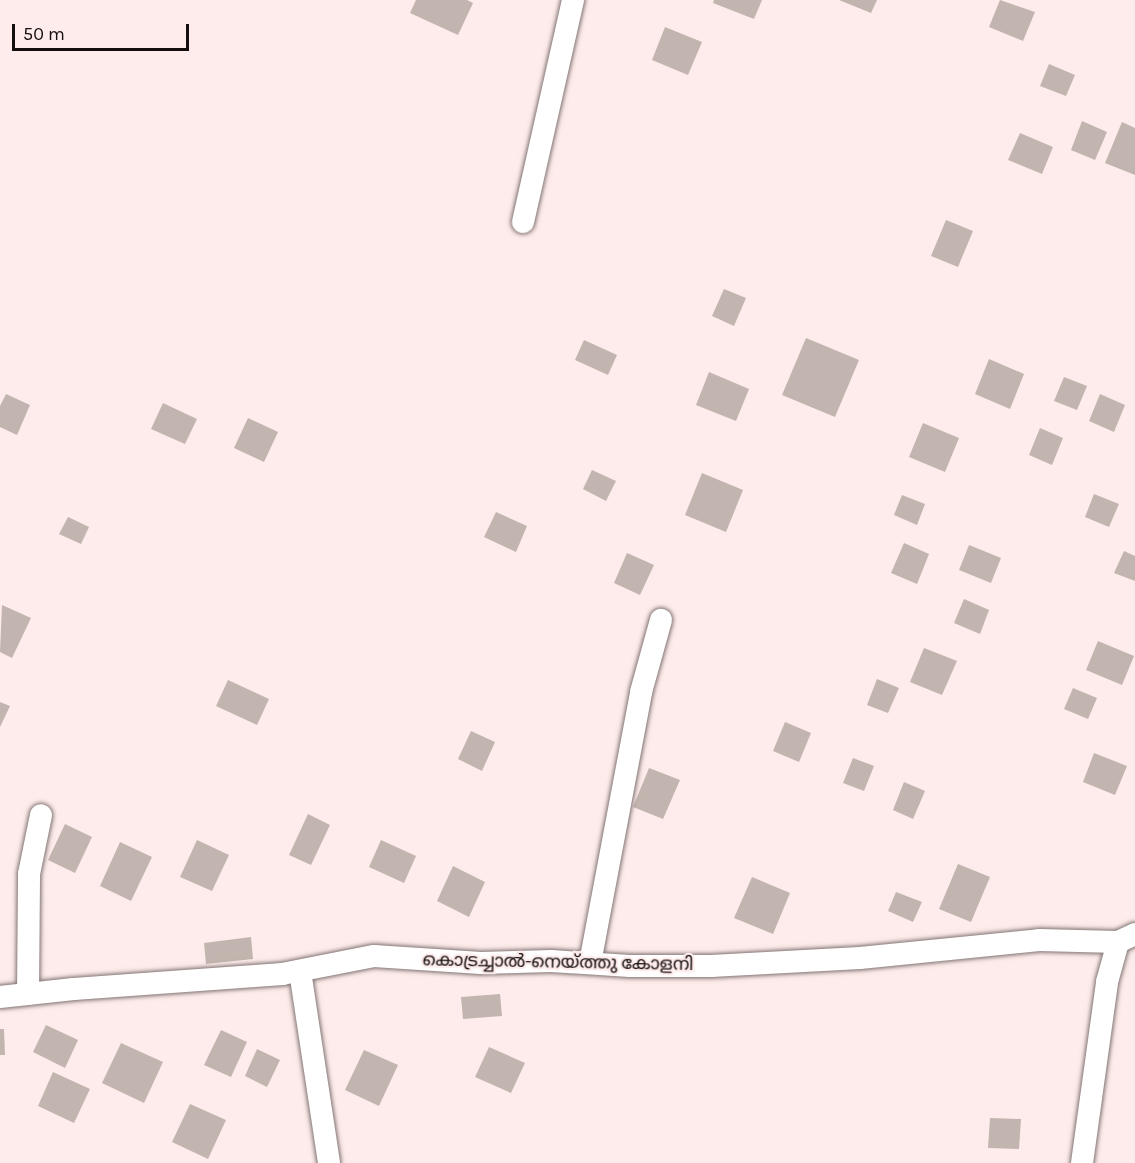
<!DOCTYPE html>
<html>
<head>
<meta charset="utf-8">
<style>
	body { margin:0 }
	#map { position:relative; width:1135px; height:1163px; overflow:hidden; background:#fdeceb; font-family:Karla,"Noto Sans Malayalam",sans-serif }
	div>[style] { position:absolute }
	.building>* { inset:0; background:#c2b4ae }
	.roads { filter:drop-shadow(0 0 2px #837574) drop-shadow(0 0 2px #837574) }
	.minor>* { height:22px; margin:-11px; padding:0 11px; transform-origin:11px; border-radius:11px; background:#fff }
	span { translate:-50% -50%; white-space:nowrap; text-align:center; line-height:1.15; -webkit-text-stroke:4.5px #fdeceb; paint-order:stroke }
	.street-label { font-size:18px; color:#140f0e }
	.scale { position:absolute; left:12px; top:24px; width:177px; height:27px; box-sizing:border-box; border:3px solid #140f0e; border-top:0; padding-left:8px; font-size:18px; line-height:21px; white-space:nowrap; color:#140f0e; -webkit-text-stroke:4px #fdeceb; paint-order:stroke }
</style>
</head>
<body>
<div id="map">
	<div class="building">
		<div style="clip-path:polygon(416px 0,467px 0,473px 3px,458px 35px,410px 13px)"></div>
		<div style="clip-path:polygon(714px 0,762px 0,754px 19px,713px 3px)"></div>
		<div style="clip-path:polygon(839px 0,877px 0,871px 13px)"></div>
		<div style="clip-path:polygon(1000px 0,1035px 12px,1023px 41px,989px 27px)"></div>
		<div style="clip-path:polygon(665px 27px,702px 42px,688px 75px,652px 60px)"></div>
		<div style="clip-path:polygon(1049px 64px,1075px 75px,1066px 96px,1040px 86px)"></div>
		<div style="clip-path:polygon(1082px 121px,1107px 132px,1095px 160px,1071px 150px)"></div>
		<div style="clip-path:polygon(1122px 122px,1135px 128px,1135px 175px,1105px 163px)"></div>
		<div style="clip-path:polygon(1020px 133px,1053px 147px,1042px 174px,1008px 160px)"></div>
		<div style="clip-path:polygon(946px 220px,973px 231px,958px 267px,931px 256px)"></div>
		<div style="clip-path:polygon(724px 289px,746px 298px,734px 326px,712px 316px)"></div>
		<div style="clip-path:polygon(806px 338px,859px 360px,835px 417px,782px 395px)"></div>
		<div style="clip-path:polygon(584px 340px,617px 355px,608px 375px,575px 360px)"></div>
		<div style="clip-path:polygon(989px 359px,1024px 374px,1010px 409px,975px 394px)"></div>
		<div style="clip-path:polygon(709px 372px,749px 389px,736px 421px,696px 405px)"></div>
		<div style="clip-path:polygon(1064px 377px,1087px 386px,1077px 410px,1054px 401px)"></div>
		<div style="clip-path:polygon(6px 394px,30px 405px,17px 435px,0 427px,0 406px)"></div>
		<div style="clip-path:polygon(1100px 394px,1125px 405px,1114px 432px,1089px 421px)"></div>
		<div style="clip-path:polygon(163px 403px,197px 419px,185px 444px,151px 429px)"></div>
		<div style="clip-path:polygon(248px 418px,278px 432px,264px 462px,234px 448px)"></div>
		<div style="clip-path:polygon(923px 423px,959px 438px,945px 472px,909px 457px)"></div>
		<div style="clip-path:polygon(1040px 428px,1063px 438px,1052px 465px,1029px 455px)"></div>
		<div style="clip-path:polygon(592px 470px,616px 481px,606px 501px,583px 489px)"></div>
		<div style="clip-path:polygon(702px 473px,743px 490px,726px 532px,685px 515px)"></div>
		<div style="clip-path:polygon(1094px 494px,1119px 504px,1109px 527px,1085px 517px)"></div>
		<div style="clip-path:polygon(902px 495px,925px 504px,917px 525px,894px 515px)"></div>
		<div style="clip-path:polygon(496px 512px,527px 526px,516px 552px,484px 537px)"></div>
		<div style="clip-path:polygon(68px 517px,89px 527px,81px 544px,59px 534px)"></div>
		<div style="clip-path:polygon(904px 543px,929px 554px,917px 584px,891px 573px)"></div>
		<div style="clip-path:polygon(969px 545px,1001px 558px,991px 583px,959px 570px)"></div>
		<div style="clip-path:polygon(1124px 551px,1135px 556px,1135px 581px,1114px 573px)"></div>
		<div style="clip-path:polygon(627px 553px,654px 565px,640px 595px,614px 583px)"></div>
		<div style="clip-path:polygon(964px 599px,989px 610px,980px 634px,954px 623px)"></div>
		<div style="clip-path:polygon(2px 605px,31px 618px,12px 658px,0 652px)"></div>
		<div style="clip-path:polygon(1098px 641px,1134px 656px,1122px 685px,1086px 670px)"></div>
		<div style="clip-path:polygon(924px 648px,957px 661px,942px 695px,910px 682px)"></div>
		<div style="clip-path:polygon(877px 679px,899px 688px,888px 713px,867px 705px)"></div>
		<div style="clip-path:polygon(228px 680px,269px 699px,257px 725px,216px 706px)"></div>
		<div style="clip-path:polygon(1073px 688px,1097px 698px,1088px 719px,1064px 709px)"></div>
		<div style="clip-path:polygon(0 702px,10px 706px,0 727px)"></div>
		<div style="clip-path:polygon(785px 722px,811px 733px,799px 762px,773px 751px)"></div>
		<div style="clip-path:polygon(471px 731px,495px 742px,482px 771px,458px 759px)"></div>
		<div style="clip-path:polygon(1094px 753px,1127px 766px,1115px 795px,1083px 782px)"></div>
		<div style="clip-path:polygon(853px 758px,874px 766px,864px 791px,843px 783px)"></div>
		<div style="clip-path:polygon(649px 768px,680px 780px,663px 819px,633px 807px)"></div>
		<div style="clip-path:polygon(904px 782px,925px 791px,913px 819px,893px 810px)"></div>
		<div style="clip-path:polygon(308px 814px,330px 825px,311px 865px,289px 855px)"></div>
		<div style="clip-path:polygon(65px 824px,92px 837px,75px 873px,48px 860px)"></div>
		<div style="clip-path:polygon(197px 840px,229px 855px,212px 891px,180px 877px)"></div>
		<div style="clip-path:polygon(381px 840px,416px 856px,404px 883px,369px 867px)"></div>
		<div style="clip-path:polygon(120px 842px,152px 857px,131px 901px,100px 886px)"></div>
		<div style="clip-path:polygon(958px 864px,990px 877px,971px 922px,939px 909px)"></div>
		<div style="clip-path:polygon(453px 866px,485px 882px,469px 917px,437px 901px)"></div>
		<div style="clip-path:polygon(752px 877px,790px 893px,773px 934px,734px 918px)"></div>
		<div style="clip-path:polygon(896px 892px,922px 902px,913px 922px,888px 911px)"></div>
		<div style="clip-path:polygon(251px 937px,253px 959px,206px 964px,204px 943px)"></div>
		<div style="clip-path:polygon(500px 994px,502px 1016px,463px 1019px,461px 997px)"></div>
		<div style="clip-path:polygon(46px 1025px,78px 1040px,65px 1068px,33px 1052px)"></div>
		<div style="clip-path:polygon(0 1029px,4px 1029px,5px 1055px,0 1055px)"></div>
		<div style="clip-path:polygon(221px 1030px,247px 1042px,231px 1077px,204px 1065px)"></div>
		<div style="clip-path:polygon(121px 1043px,163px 1062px,144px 1103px,102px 1083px)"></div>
		<div style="clip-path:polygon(489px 1047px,525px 1063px,511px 1093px,475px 1077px)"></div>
		<div style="clip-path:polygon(257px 1049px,280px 1060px,267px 1087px,245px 1076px)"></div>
		<div style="clip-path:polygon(364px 1050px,398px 1065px,379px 1106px,345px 1090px)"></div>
		<div style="clip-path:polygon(53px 1072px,90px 1089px,74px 1123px,38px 1106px)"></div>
		<div style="clip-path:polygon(190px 1104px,226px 1120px,208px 1159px,172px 1142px)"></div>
		<div style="clip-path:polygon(990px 1118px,1021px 1119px,1019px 1149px,988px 1148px)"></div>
	</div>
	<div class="roads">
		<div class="minor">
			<div style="left:523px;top:222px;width:228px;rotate:-77.3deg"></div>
			<div style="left:590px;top:963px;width:276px;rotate:-79.3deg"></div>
			<div style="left:641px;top:692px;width:75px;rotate:-74.5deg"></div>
			<div style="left:300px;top:971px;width:194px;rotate:81.4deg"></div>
			<div style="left:28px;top:994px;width:120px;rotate:-89.5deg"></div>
			<div style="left:29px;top:874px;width:60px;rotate:-78.5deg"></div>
			<div style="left:0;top:997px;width:74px;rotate:-6.2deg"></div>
			<div style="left:74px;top:989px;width:209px;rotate:-4.1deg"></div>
			<div style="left:282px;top:974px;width:94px;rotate:-11.1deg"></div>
			<div style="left:374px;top:956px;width:107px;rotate:3.7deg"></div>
			<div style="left:481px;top:963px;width:70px;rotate:-1.6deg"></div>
			<div style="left:551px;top:961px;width:79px;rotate:3.6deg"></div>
			<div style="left:630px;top:966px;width:81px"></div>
			<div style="left:711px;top:966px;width:149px;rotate:-3.1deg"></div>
			<div style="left:860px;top:958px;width:180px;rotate:-5.7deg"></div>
			<div style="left:1039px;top:940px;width:79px;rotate:1.5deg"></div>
			<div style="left:1082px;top:1163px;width:183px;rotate:-82.1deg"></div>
			<div style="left:1107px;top:982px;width:41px;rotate:-74.6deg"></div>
			<div style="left:1118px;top:942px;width:19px;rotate:-25deg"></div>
		</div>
	</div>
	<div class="street-label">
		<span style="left:558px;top:962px;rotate:1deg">കൊട്രച്ചാൽ-നെയ്ത്തു കോളനി</span>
	</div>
	<div class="scale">50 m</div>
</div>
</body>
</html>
